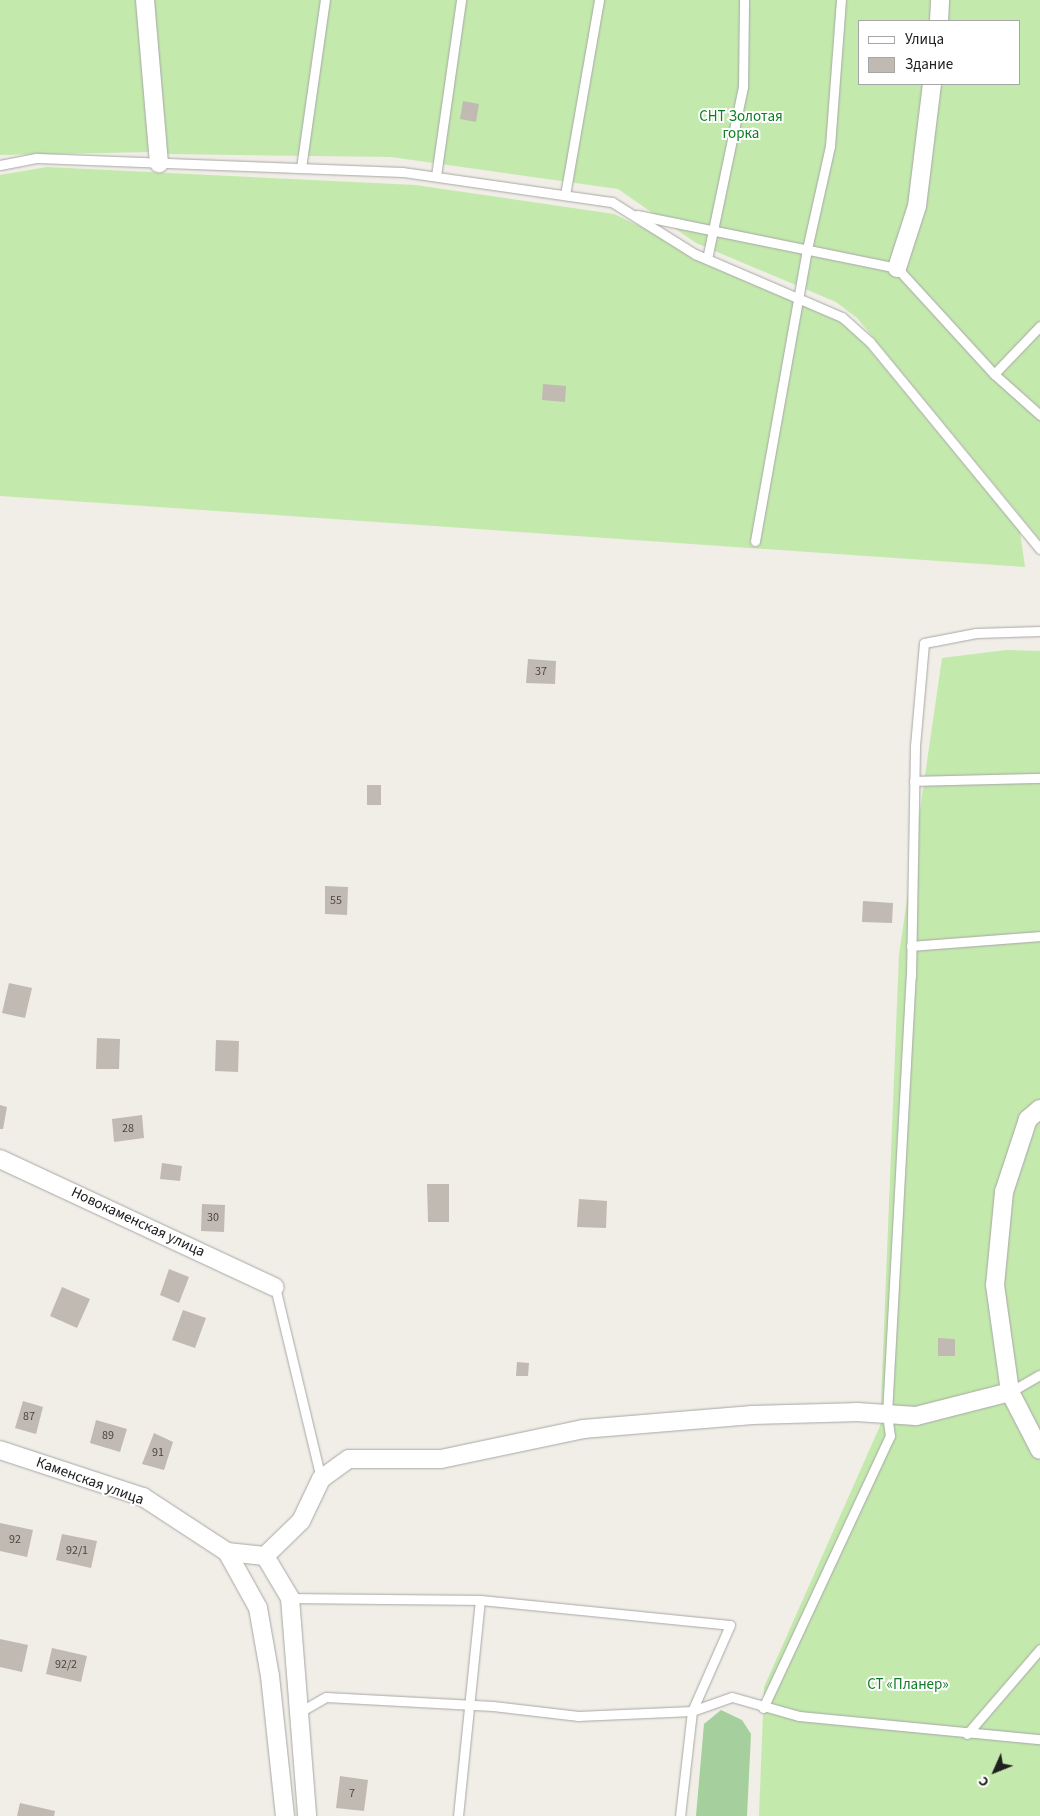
<!DOCTYPE html>
<html>
<head>
<meta charset="utf-8">
<style>
	body { margin:0 }
	#map { position:relative; width:1040px; height:1816px; overflow:hidden; background:#f0eee6; font-family:"Source Sans 3",sans-serif }
	div>[style] { position:absolute }
	.grass>* { inset:0; background:#c4e9ad }
	.forest>* { inset:0; background:#a5cf9c }
	.building>* { inset:0; background:#c1bab2 }
	.roads { filter:drop-shadow(0 0 1px #a7a7a7) drop-shadow(0 0 1px #a7a7a7) }
	.lane>* { height:9px; margin:-4.5px; padding:0 4.5px; transform-origin:4.5px; border-radius:4.5px; background:#fff }
	.street>* { height:18px; margin:-9px; padding:0 9px; transform-origin:9px; border-radius:9px; background:#fff }
	span { translate:-50% -50%; white-space:nowrap; text-align:center; line-height:1.15; -webkit-text-stroke:4px #fff; paint-order:stroke }
	.number-label { font-size:12px; color:#484644 }
	.number-label span { -webkit-text-stroke-width:0 }
	.park-label { font-size:15px; color:#0d7e23 }
	.street-label { font-size:15px; color:#202020 }
	.legend { position:absolute; left:858px; top:20px; width:162px; height:65px; box-sizing:border-box; background:#fff; border:1px solid #a6a6a6; margin:0; padding:6px 9px; list-style:none; font-size:15px; color:#202020 }
	.legend li { display:flex; align-items:center; gap:10px; height:25px }
	.legend b { width:25px; border:1px solid #a6a6a6 }
	.north { position:absolute; left:970px; top:1746px; width:50px; height:50px; -webkit-text-stroke:4px #fff; paint-order:stroke; rotate:226deg; font-size:14px; font-weight:700; line-height:20px; text-align:center; color:#202020 }
	.north::after { content:''; display:block; margin:auto; width:18px; height:22px; background:#202020; clip-path:polygon(50% 0,100% 100%,50% 72%,0 100%) }
</style>
</head>
<body>
<div id="map">
	<div class="grass">
		<div style="clip-path:polygon(0 0,137px 0,153px 152px,0 155px)"></div>
		<div style="clip-path:polygon(evenodd,151px 0,1040px 0,1040px 540px,857px 318px,836px 302px,696px 243px,618px 189px,391px 157px,166px 154px,151px 0,859px 21px,1019px 21px,1019px 84px,859px 84px,859px 21px)"></div>
		<div style="clip-path:polygon(47px 167px,415px 185px,614px 214px,850px 326px,1020px 532px,1025px 567px,0 496px,0 175px)"></div>
		<div style="clip-path:polygon(1006px 650px,1040px 651px,1040px 1816px,759px 1816px,764px 1687px,880px 1426px,899px 955px,942px 658px)"></div>
	</div>
	<div class="forest">
		<div style="clip-path:polygon(721px 1710px,742px 1720px,751px 1734px,747px 1816px,696px 1816px,704px 1724px)"></div>
	</div>
	<div class="building">
		<div style="clip-path:polygon(463px 101px,479px 104px,476px 122px,460px 119px)"></div>
		<div style="clip-path:polygon(543px 384px,566px 386px,565px 402px,542px 400px)"></div>
		<div style="clip-path:polygon(528px 659px,556px 661px,555px 684px,526px 683px)"></div>
		<div style="clip-path:polygon(367px 785px,381px 785px,381px 805px,367px 805px)"></div>
		<div style="clip-path:polygon(325px 886px,348px 887px,347px 915px,325px 914px)"></div>
		<div style="clip-path:polygon(863px 901px,893px 903px,892px 923px,862px 922px)"></div>
		<div style="clip-path:polygon(9px 983px,32px 988px,25px 1018px,2px 1013px)"></div>
		<div style="clip-path:polygon(97px 1038px,120px 1039px,119px 1069px,96px 1069px)"></div>
		<div style="clip-path:polygon(216px 1040px,239px 1041px,238px 1072px,215px 1071px)"></div>
		<div style="clip-path:polygon(0 1105px,7px 1107px,3px 1129px,0 1129px)"></div>
		<div style="clip-path:polygon(142px 1115px,144px 1138px,114px 1142px,112px 1119px)"></div>
		<div style="clip-path:polygon(162px 1163px,182px 1166px,180px 1181px,160px 1179px)"></div>
		<div style="clip-path:polygon(427px 1184px,449px 1184px,449px 1222px,428px 1222px)"></div>
		<div style="clip-path:polygon(579px 1199px,607px 1201px,606px 1228px,577px 1227px)"></div>
		<div style="clip-path:polygon(202px 1204px,225px 1205px,224px 1232px,201px 1231px)"></div>
		<div style="clip-path:polygon(169px 1269px,189px 1277px,179px 1303px,160px 1295px)"></div>
		<div style="clip-path:polygon(62px 1287px,90px 1299px,77px 1328px,50px 1316px)"></div>
		<div style="clip-path:polygon(183px 1310px,206px 1318px,195px 1348px,172px 1340px)"></div>
		<div style="clip-path:polygon(938px 1338px,955px 1339px,955px 1356px,938px 1356px)"></div>
		<div style="clip-path:polygon(517px 1362px,529px 1363px,528px 1376px,516px 1376px)"></div>
		<div style="clip-path:polygon(23px 1401px,43px 1407px,36px 1434px,15px 1428px)"></div>
		<div style="clip-path:polygon(96px 1420px,127px 1429px,120px 1452px,90px 1443px)"></div>
		<div style="clip-path:polygon(154px 1433px,173px 1442px,164px 1470px,142px 1464px)"></div>
		<div style="clip-path:polygon(0 1523px,33px 1530px,27px 1557px,0 1551px)"></div>
		<div style="clip-path:polygon(62px 1534px,97px 1541px,91px 1568px,56px 1560px)"></div>
		<div style="clip-path:polygon(0 1639px,28px 1645px,22px 1672px,0 1667px)"></div>
		<div style="clip-path:polygon(52px 1648px,87px 1656px,81px 1682px,46px 1674px)"></div>
		<div style="clip-path:polygon(340px 1776px,368px 1780px,364px 1811px,336px 1808px)"></div>
		<div style="clip-path:polygon(20px 1803px,55px 1811px,54px 1816px,17px 1816px)"></div>
	</div>
	<div class="roads">
		<div class="lane">
			<div style="left:0;top:165px;width:38px;rotate:-11deg"></div>
			<div style="left:37px;top:158px;width:366px;rotate:2.2deg"></div>
			<div style="left:403px;top:172px;width:211px;rotate:8.2deg"></div>
			<div style="left:612px;top:202px;width:98px;rotate:32.1deg"></div>
			<div style="left:695px;top:254px;width:160px;rotate:23.2deg"></div>
			<div style="left:842px;top:317px;width:38px;rotate:42deg"></div>
			<div style="left:870px;top:342px;width:268px;rotate:50.6deg"></div>
			<div style="left:301px;top:168px;width:170px;rotate:-81.9deg"></div>
			<div style="left:436px;top:176px;width:178px;rotate:-81.9deg"></div>
			<div style="left:565px;top:195px;width:198px;rotate:-80.1deg"></div>
			<div style="left:637px;top:215px;width:265px;rotate:11.5deg"></div>
			<div style="left:897px;top:268px;width:144px;rotate:47.5deg"></div>
			<div style="left:994px;top:374px;width:62px;rotate:41.7deg"></div>
			<div style="left:707px;top:259px;width:176px;rotate:-78.2deg"></div>
			<div style="left:743px;top:87px;width:87px;rotate:-89.3deg"></div>
			<div style="left:994px;top:374px;width:66px;rotate:-46.2deg"></div>
			<div style="left:755px;top:541px;width:297px;rotate:-79.9deg"></div>
			<div style="left:807px;top:249px;width:106px;rotate:-77.4deg"></div>
			<div style="left:830px;top:146px;width:146px;rotate:-85.7deg"></div>
			<div style="left:914px;top:781px;width:126px;rotate:-1.4deg"></div>
			<div style="left:911px;top:946px;width:129px;rotate:-4.4deg"></div>
			<div style="left:275px;top:1287px;width:197px;rotate:76.5deg"></div>
			<div style="left:1010px;top:1392px;width:34px;rotate:-30deg"></div>
			<div style="left:290px;top:1598px;width:190px;rotate:0.6deg"></div>
			<div style="left:763px;top:1708px;width:300px;rotate:-65deg"></div>
			<div style="left:890px;top:1436px;width:22px;rotate:-98deg"></div>
			<div style="left:887px;top:1414px;width:439px;rotate:-86.9deg"></div>
			<div style="left:911px;top:976px;width:230px;rotate:-89deg"></div>
			<div style="left:915px;top:746px;width:103px;rotate:-85deg"></div>
			<div style="left:924px;top:643px;width:53px;rotate:-10.9deg"></div>
			<div style="left:976px;top:633px;width:64px;rotate:-1.8deg"></div>
			<div style="left:298px;top:1713px;width:32px;rotate:-30deg"></div>
			<div style="left:326px;top:1697px;width:167px;rotate:3.1deg"></div>
			<div style="left:493px;top:1706px;width:86px;rotate:6.7deg"></div>
			<div style="left:578px;top:1716px;width:114px;rotate:-2.5deg"></div>
			<div style="left:692px;top:1711px;width:42px;rotate:-19.3deg"></div>
			<div style="left:732px;top:1697px;width:70px;rotate:15.8deg"></div>
			<div style="left:799px;top:1716px;width:242px;rotate:5.5deg"></div>
			<div style="left:967px;top:1734px;width:112px;rotate:-49.3deg"></div>
			<div style="left:458px;top:1816px;width:217px;rotate:-84.2deg"></div>
			<div style="left:480px;top:1600px;width:251px;rotate:5.7deg"></div>
			<div style="left:730px;top:1625px;width:94px;rotate:113.8deg"></div>
			<div style="left:692px;top:1711px;width:106px;rotate:96.5deg"></div>
		</div>
		<div class="street">
			<div style="left:145px;top:0;width:164px;rotate:85.1deg"></div>
			<div style="left:939px;top:21px;width:21px;rotate:-87deg"></div>
			<div style="left:897px;top:268px;width:65px;rotate:-72.1deg"></div>
			<div style="left:917px;top:206px;width:123px;rotate:-83deg"></div>
			<div style="left:1040px;top:1109px;width:16px;rotate:140deg"></div>
			<div style="left:1028px;top:1119px;width:77px;rotate:108.2deg"></div>
			<div style="left:1004px;top:1192px;width:93px;rotate:95.5deg"></div>
			<div style="left:995px;top:1285px;width:108px;rotate:82deg"></div>
			<div style="left:1010px;top:1392px;width:65px;rotate:62.7deg"></div>
			<div style="left:0;top:1159px;width:303px;rotate:25deg"></div>
			<div style="left:0;top:1450px;width:151px;rotate:18.2deg"></div>
			<div style="left:143px;top:1497px;width:100px;rotate:33.2deg"></div>
			<div style="left:227px;top:1552px;width:64px;rotate:61deg"></div>
			<div style="left:258px;top:1608px;width:69px;rotate:80deg"></div>
			<div style="left:270px;top:1676px;width:141px;rotate:83.9deg"></div>
			<div style="left:227px;top:1552px;width:38px;rotate:6deg"></div>
			<div style="left:265px;top:1556px;width:49px;rotate:59.2deg"></div>
			<div style="left:290px;top:1598px;width:219px;rotate:85.5deg"></div>
			<div style="left:265px;top:1556px;width:50px;rotate:-44.2deg"></div>
			<div style="left:301px;top:1521px;width:47px;rotate:-64.5deg"></div>
			<div style="left:321px;top:1479px;width:34px;rotate:-36deg"></div>
			<div style="left:349px;top:1459px;width:92px"></div>
			<div style="left:441px;top:1459px;width:145px;rotate:-11.9deg"></div>
			<div style="left:583px;top:1429px;width:170px;rotate:-4.7deg"></div>
			<div style="left:752px;top:1415px;width:105px;rotate:-1.6deg"></div>
			<div style="left:857px;top:1412px;width:59px;rotate:3.9deg"></div>
			<div style="left:916px;top:1416px;width:97px;rotate:-14.3deg"></div>
		</div>
	</div>
	<div class="number-label">
		<span style="left:541px;top:672px">37</span>
		<span style="left:336px;top:901px">55</span>
		<span style="left:128px;top:1129px">28</span>
		<span style="left:213px;top:1218px">30</span>
		<span style="left:29px;top:1417px">87</span>
		<span style="left:108px;top:1436px">89</span>
		<span style="left:158px;top:1453px">91</span>
		<span style="left:15px;top:1540px">92</span>
		<span style="left:77px;top:1551px">92/1</span>
		<span style="left:66px;top:1665px">92/2</span>
		<span style="left:352px;top:1794px">7</span>
	</div>
	<div class="park-label">
		<span style="left:741px;top:125px">СНТ Золотая<br>горка</span>
		<span style="left:908px;top:1685px">СТ «Планер»</span>
	</div>
	<div class="street-label">
		<span style="left:138px;top:1222px;rotate:25deg">Новокаменская улица</span>
		<span style="left:90px;top:1481px;rotate:20deg">Каменская улица</span>
	</div>
	<ul class="legend">
	<li><b style="height:6px;background:#fff"></b>Улица</li>
	<li><b style="height:14px;background:#c1bab2"></b>Здание</li>
	</ul>
	<div class="north">С</div>
</div>
</body>
</html>
